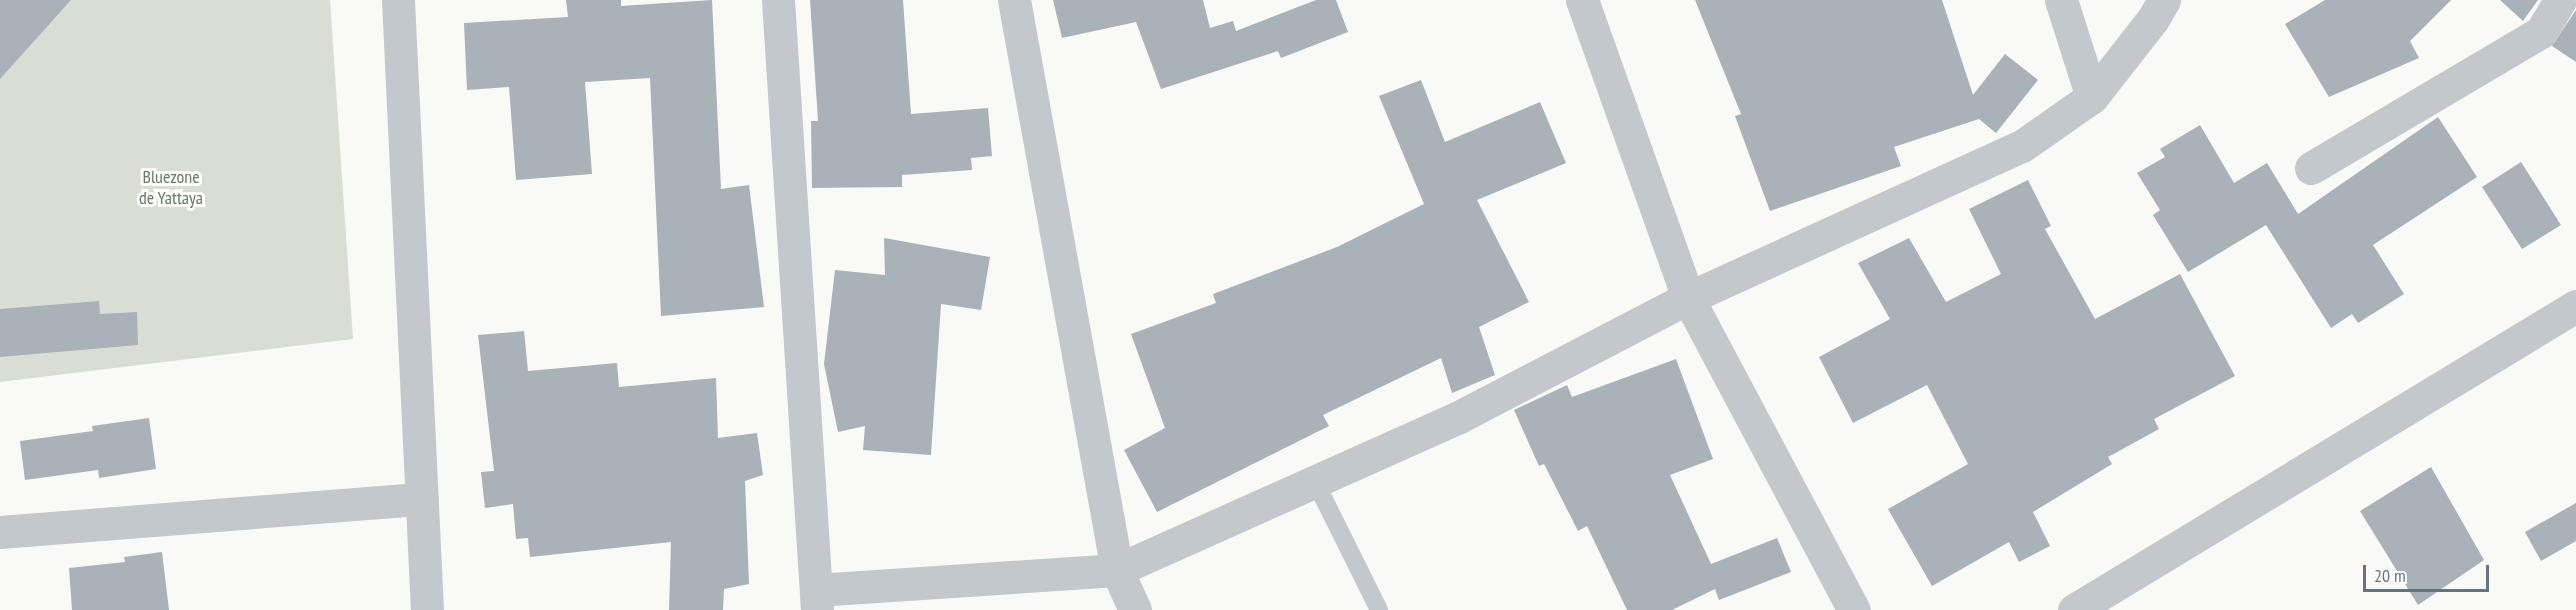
<!DOCTYPE html>
<html>
<head>
<meta charset="utf-8">
<style>
	body { margin:0 }
	#map { position:relative; width:2576px; height:610px; overflow:hidden; background:#f9f9f6; font-family:"PT Sans Narrow",sans-serif }
	div>[style] { position:absolute }
	.green>* { inset:0; background:#d9ded5 }
	.building>* { inset:0; background:#a8b2b8 }
	.service>* { height:18px; margin:-9px; padding:0 9px; transform-origin:9px; border-radius:9px; background:#c3c8cc }
	.minor>* { height:33px; margin:-16.5px; padding:0 16.5px; transform-origin:16.5px; border-radius:16.5px; background:#c3c8cc }
	span { translate:-50% -50%; white-space:nowrap; text-align:center; line-height:1.15; -webkit-text-stroke:6px #fff; paint-order:stroke }
	.park-label { font-size:18px; color:#667a61 }
	.scale { position:absolute; left:2363px; top:565px; width:126px; height:27px; box-sizing:border-box; border:3px solid #627583; border-top:0; padding-left:8px; font-size:18px; line-height:21px; white-space:nowrap; color:#627583; -webkit-text-stroke:4px #fff; paint-order:stroke }
</style>
</head>
<body>
<div id="map">
	<div class="green">
		<div style="clip-path:polygon(0 0,330px 0,353px 339px,0 382px)"></div>
	</div>
	<div class="building">
		<div style="clip-path:polygon(0 0,71px 0,0 79px)"></div>
		<div style="clip-path:polygon(566px 0,621px 0,621px 6px,712px 0,721px 189px,749px 185px,764px 307px,661px 316px,650px 78px,585px 82px,592px 174px,516px 180px,509px 87px,467px 90px,464px 23px,568px 17px)"></div>
		<div style="clip-path:polygon(810px 0,903px 0,911px 114px,988px 108px,992px 156px,971px 158px,972px 170px,902px 175px,902px 187px,812px 188px,811px 121px,818px 121px)"></div>
		<div style="clip-path:polygon(1053px 0,1203px 0,1210px 28px,1233px 21px,1236px 31px,1316px 0,1336px 0,1348px 32px,1281px 58px,1278px 51px,1161px 89px,1136px 22px,1062px 38px)"></div>
		<div style="clip-path:polygon(1695px 0,1942px 0,1973px 95px,2005px 54px,2038px 80px,1996px 133px,1979px 119px,1894px 147px,1901px 166px,1770px 211px,1735px 116px,1741px 114px)"></div>
		<div style="clip-path:polygon(2325px 0,2451px 0,2410px 41px,2419px 58px,2329px 97px,2285px 24px)"></div>
		<div style="clip-path:polygon(2500px 0,2538px 0,2523px 21px)"></div>
		<div style="clip-path:polygon(2576px 10px,2576px 62px,2552px 46px)"></div>
		<div style="clip-path:polygon(1421px 80px,1445px 142px,1540px 102px,1566px 163px,1477px 200px,1529px 302px,1479px 327px,1495px 375px,1452px 393px,1441px 358px,1323px 415px,1329px 426px,1157px 512px,1124px 450px,1165px 428px,1131px 334px,1216px 303px,1213px 294px,1337px 247px,1424px 204px,1379px 96px)"></div>
		<div style="clip-path:polygon(2438px 117px,2477px 177px,2373px 245px,2404px 294px,2358px 323px,2352px 314px,2331px 328px,2266px 225px,2188px 272px,2153px 215px,2160px 210px,2137px 173px,2165px 157px,2160px 149px,2200px 125px,2234px 183px,2267px 163px,2298px 214px)"></div>
		<div style="clip-path:polygon(2521px 162px,2561px 225px,2522px 249px,2482px 187px)"></div>
		<div style="clip-path:polygon(2028px 180px,2051px 226px,2045px 229px,2095px 319px,2180px 274px,2235px 376px,2154px 419px,2159px 429px,2108px 457px,2112px 464px,2033px 512px,2050px 546px,2019px 562px,2009px 542px,1932px 586px,1888px 509px,1968px 464px,1927px 385px,1853px 423px,1819px 357px,1890px 319px,1858px 263px,1909px 238px,1946px 302px,2001px 274px,1969px 209px)"></div>
		<div style="clip-path:polygon(884px 238px,990px 257px,981px 310px,941px 304px,931px 455px,863px 450px,865px 426px,838px 432px,824px 364px,835px 270px,885px 275px)"></div>
		<div style="clip-path:polygon(99px 301px,100px 314px,137px 312px,138px 345px,0 357px,0 309px)"></div>
		<div style="clip-path:polygon(524px 331px,528px 371px,617px 363px,619px 387px,716px 378px,718px 438px,757px 433px,763px 475px,745px 481px,749px 584px,724px 589px,723px 610px,669px 610px,671px 542px,530px 557px,528px 538px,516px 539px,513px 504px,485px 508px,481px 472px,494px 471px,478px 335px)"></div>
		<div style="clip-path:polygon(1676px 359px,1713px 459px,1670px 475px,1711px 564px,1777px 538px,1791px 572px,1719px 600px,1715px 589px,1672px 610px,1627px 610px,1587px 526px,1578px 531px,1544px 464px,1539px 466px,1514px 410px,1567px 385px,1572px 397px)"></div>
		<div style="clip-path:polygon(149px 418px,156px 469px,99px 478px,98px 470px,25px 480px,20px 441px,93px 431px,92px 426px)"></div>
		<div style="clip-path:polygon(2431px 467px,2484px 560px,2418px 605px,2360px 511px)"></div>
		<div style="clip-path:polygon(2576px 503px,2576px 541px,2541px 561px,2525px 532px)"></div>
		<div style="clip-path:polygon(162px 552px,169px 610px,72px 610px,69px 568px,125px 562px,124px 557px)"></div>
	</div>
	<div class="service">
		<div style="left:1315px;top:481px;width:144px;rotate:63.6deg"></div>
	</div>
	<div class="minor">
		<div style="left:398px;top:0;width:611px;rotate:87.28deg"></div>
		<div style="left:778px;top:0;width:611px;rotate:86.34deg"></div>
		<div style="left:1014px;top:0;width:579px;rotate:79.76deg"></div>
		<div style="left:1117px;top:570px;width:44px;rotate:65.8deg"></div>
		<div style="left:1582px;top:0;width:316px;rotate:70.4deg"></div>
		<div style="left:1688px;top:298px;width:353px;rotate:62deg"></div>
		<div style="left:2061px;top:0;width:102px;rotate:72.3deg"></div>
		<div style="left:2311px;top:168px;width:267px;rotate:-30.6deg"></div>
		<div style="left:2541px;top:32px;width:37px;rotate:-59deg"></div>
		<div style="left:0;top:532px;width:423px;rotate:-4.5deg"></div>
		<div style="left:816px;top:590px;width:302px;rotate:-3.8deg"></div>
		<div style="left:1117px;top:570px;width:375px;rotate:-24.1deg"></div>
		<div style="left:1459px;top:417px;width:258px;rotate:-27.5deg"></div>
		<div style="left:1688px;top:298px;width:367px;rotate:-24.5deg"></div>
		<div style="left:2022px;top:146px;width:85px;rotate:-35deg"></div>
		<div style="left:2092px;top:97px;width:99px;rotate:-52deg"></div>
		<div style="left:2153px;top:19px;width:22px;rotate:-60deg"></div>
		<div style="left:2074px;top:610px;width:587px;rotate:-31.2deg"></div>
	</div>
	<div class="park-label">
		<span style="left:171px;top:188px">Bluezone<br>de Yattaya</span>
	</div>
	<div class="scale">20 m</div>
</div>
</body>
</html>
